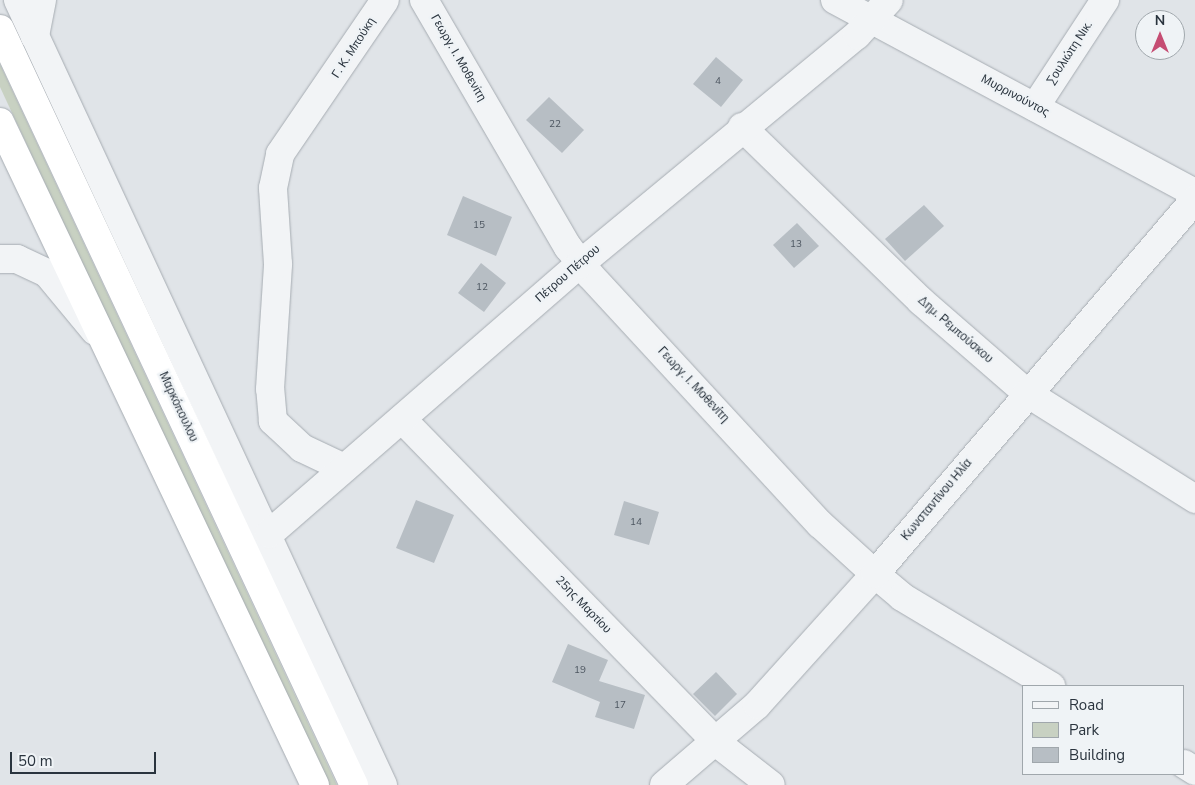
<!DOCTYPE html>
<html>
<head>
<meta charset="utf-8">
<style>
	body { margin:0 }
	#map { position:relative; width:1195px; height:785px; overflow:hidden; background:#e0e4e8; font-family:"Nunito Sans",sans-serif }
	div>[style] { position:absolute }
	.green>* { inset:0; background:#c8d1c2 }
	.building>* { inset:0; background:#b7bec4 }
	.roads { filter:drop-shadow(0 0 1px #a6acb2) drop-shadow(0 0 1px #a6acb2) }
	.minor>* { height:28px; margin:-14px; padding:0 14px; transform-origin:14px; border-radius:14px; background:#f2f4f6 }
	.highway>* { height:28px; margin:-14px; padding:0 14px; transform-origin:14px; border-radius:14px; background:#fff }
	span { translate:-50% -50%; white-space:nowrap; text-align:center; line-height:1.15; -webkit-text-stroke:4.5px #eff3f6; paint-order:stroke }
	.number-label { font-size:10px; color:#4d5660 }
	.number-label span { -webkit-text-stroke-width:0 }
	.street-label { font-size:12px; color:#2a343e }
	.legend { position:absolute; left:1022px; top:685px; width:162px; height:90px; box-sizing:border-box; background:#eff3f6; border:1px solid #a0a7ac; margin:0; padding:6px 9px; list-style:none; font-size:15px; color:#2a343e }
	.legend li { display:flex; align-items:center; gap:10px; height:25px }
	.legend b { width:25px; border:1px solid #a0a7ac }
	.north { position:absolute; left:1135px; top:10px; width:50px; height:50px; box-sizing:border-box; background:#eff3f6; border:1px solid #a0a7ac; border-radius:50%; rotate:0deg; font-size:14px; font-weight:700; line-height:20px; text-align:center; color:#2a343e }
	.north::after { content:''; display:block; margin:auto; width:18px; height:22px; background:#c54d73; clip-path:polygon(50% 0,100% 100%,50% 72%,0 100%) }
	.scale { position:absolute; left:10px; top:752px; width:146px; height:22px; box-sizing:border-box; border:2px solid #2a343e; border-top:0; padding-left:6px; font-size:15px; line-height:18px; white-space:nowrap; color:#2a343e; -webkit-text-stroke:4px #eff3f6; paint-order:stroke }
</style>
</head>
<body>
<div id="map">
	<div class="green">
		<div style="clip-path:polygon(0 64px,337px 785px,329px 785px,39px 171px,0 87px)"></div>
	</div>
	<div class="building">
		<div style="clip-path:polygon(716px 57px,743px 80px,721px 107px,693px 84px)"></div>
		<div style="clip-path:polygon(549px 97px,584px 130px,562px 153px,526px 120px)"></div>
		<div style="clip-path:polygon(463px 196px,512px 217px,496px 256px,447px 235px)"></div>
		<div style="clip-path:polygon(924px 205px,944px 226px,905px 261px,885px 239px)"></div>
		<div style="clip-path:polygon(797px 223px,819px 246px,794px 268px,773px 245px)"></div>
		<div style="clip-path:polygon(481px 263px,506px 283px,484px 312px,458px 293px)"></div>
		<div style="clip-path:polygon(416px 500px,454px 515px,434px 563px,396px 548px)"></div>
		<div style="clip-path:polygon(624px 501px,659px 512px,649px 545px,614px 535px)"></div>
		<div style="clip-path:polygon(568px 644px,608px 660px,599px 681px,645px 695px,634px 729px,595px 717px,600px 702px,552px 682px)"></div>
		<div style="clip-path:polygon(716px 672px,737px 694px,715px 716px,693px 694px)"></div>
	</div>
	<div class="roads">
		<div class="minor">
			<div style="left:18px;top:0;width:40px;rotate:65deg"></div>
			<div style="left:42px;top:0;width:37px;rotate:101deg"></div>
			<div style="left:35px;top:36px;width:826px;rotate:65.08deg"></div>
			<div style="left:424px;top:0;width:286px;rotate:59.8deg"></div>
			<div style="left:568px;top:247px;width:36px;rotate:52deg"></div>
			<div style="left:590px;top:275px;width:339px;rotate:47.3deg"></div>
			<div style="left:820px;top:524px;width:74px;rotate:42.3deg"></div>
			<div style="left:875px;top:574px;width:35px;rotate:40deg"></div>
			<div style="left:902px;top:597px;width:174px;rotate:30.9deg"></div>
			<div style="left:835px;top:0;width:408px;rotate:28.2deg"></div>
			<div style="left:1035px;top:107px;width:128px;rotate:-56.8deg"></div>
			<div style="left:742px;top:127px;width:250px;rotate:44.2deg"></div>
			<div style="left:921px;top:301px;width:140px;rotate:41deg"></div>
			<div style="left:1027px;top:393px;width:199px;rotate:32.2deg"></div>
			<div style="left:0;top:259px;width:17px"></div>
			<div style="left:17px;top:259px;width:33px;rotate:25deg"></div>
			<div style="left:47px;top:273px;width:75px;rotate:50.4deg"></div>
			<div style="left:402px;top:419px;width:452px;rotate:45.8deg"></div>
			<div style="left:717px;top:743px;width:68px;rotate:37.9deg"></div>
			<div style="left:344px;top:468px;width:47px;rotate:-154.5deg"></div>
			<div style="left:302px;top:448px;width:40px;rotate:-137deg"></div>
			<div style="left:273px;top:421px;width:32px;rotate:-95deg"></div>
			<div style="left:270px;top:389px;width:125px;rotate:-86.3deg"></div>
			<div style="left:278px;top:264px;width:76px;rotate:-93.8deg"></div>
			<div style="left:273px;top:188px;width:35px;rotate:-78deg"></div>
			<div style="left:280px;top:154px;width:186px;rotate:-55.7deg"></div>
			<div style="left:269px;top:534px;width:412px;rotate:-41deg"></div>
			<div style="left:580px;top:264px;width:359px;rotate:-39.6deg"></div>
			<div style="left:857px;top:35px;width:47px;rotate:-47.6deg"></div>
			<div style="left:1184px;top:764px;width:13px;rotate:32deg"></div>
			<div style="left:664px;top:785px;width:123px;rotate:-40.7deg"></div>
			<div style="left:757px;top:705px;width:176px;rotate:-48deg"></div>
			<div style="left:875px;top:574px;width:493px;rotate:-49.5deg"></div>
		</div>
		<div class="highway">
			<div style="left:0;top:29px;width:835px;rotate:64.91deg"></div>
			<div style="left:0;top:122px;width:734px;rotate:64.59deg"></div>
		</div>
	</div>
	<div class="number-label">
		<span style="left:718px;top:82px">4</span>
		<span style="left:555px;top:125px">22</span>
		<span style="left:479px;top:226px">15</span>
		<span style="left:796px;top:245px">13</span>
		<span style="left:482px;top:288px">12</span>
		<span style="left:636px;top:523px">14</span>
		<span style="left:580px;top:671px">19</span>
		<span style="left:620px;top:706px">17</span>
	</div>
	<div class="street-label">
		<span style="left:354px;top:48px;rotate:-57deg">Γ. Κ. Μπούκη</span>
		<span style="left:1070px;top:53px;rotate:-57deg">Σουλιώτη Νικ.</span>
		<span style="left:458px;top:58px;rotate:60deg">Γεωργ. Ι. Μοθενίτη</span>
		<span style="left:1015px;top:96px;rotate:28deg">Μυρρινούντος</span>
		<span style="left:568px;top:274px;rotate:-41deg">Πέτρου Πέτρου</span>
		<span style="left:955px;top:330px;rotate:41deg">Δημ. Ρεμπούσκου</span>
		<span style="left:693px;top:385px;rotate:47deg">Γεωργ. Ι. Μοθενίτη</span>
		<span style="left:178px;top:407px;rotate:65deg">Μαρκόπουλου</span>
		<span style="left:937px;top:500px;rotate:-50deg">Κωνσταντίνου Ηλία</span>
		<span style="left:583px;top:605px;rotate:46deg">25ης Μαρτίου</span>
	</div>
	<ul class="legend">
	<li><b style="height:6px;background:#f2f4f6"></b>Road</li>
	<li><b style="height:14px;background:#c8d1c2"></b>Park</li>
	<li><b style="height:14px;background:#b7bec4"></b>Building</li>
	</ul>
	<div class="north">N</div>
	<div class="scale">50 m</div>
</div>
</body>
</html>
